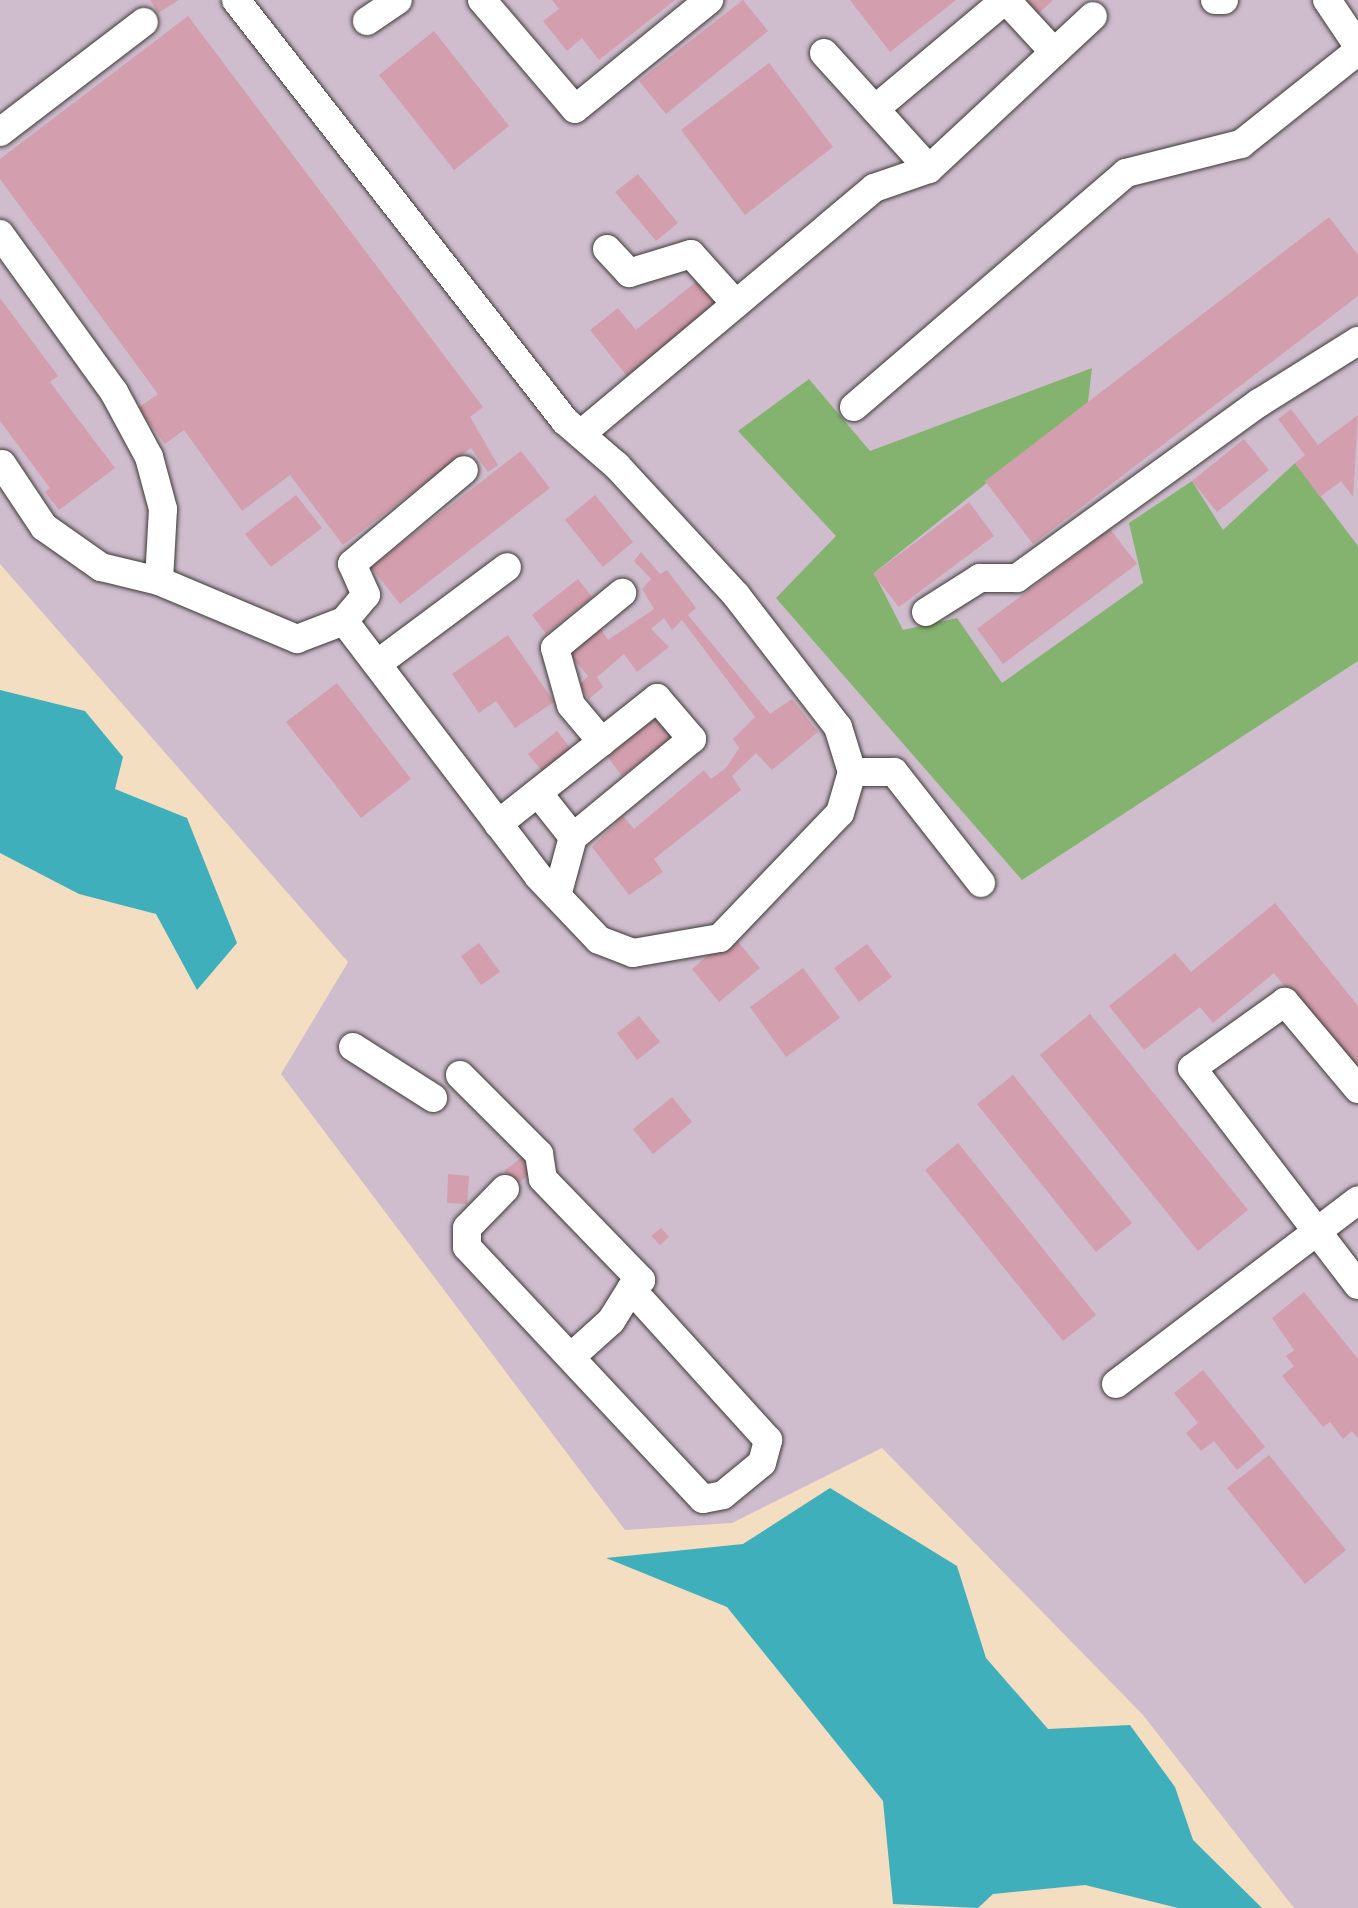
<!DOCTYPE html>
<html>
<head>
<meta charset="utf-8">
<style>
	body { margin:0 }
	#map { position:relative; width:1358px; height:1908px; overflow:hidden; background:#f4dec1; font-family:"EB Garamond",serif }
	div>[style] { position:absolute }
	.industrial>* { inset:0; background:#cfbdce }
	.forest>* { inset:0; background:#83b36e }
	.water>* { inset:0; background:#40afbc }
	.building>* { inset:0; background:#d39ead }
	.roads { filter:drop-shadow(0 0 2px #3c3935) drop-shadow(0 0 2px #3c3935) }
	.minor>* { height:28px; margin:-14px; padding:0 14px; transform-origin:14px; border-radius:14px; background:#fff }
	span { translate:-50% -50%; white-space:nowrap; text-align:center; line-height:1.15; -webkit-text-stroke:7px #fcf5e5; paint-order:stroke }
</style>
</head>
<body>
<div id="map">
	<div class="industrial">
		<div style="clip-path:polygon(0 0,1358px 0,1358px 1908px,1294px 1908px,1143px 1715px,882px 1448px,732px 1523px,625px 1530px,281px 1074px,348px 962px,0 564px)"></div>
	</div>
	<div class="forest">
		<div style="clip-path:polygon(1092px 368px,1088px 402px,874px 573px,903px 630px,957px 618px,1002px 683px,1143px 583px,1129px 523px,1192px 481px,1223px 530px,1295px 463px,1358px 546px,1358px 661px,1022px 880px,776px 598px,836px 536px,738px 431px,809px 379px,870px 451px)"></div>
	</div>
	<div class="water">
		<div style="clip-path:polygon(0 690px,85px 711px,123px 757px,115px 789px,187px 818px,237px 943px,197px 990px,156px 914px,79px 894px,0 853px)"></div>
		<div style="clip-path:polygon(830px 1488px,957px 1566px,986px 1658px,1048px 1729px,1130px 1725px,1175px 1787px,1193px 1840px,1262px 1908px,1178px 1908px,1085px 1885px,993px 1894px,978px 1908px,893px 1904px,883px 1801px,727px 1607px,606px 1558px,743px 1544px)"></div>
	</div>
	<div class="building">
		<div style="clip-path:polygon(150px 0,179px 0,158px 13px)"></div>
		<div style="clip-path:polygon(552px 0,675px 0,599px 60px,582px 38px,567px 51px,543px 21px,559px 9px)"></div>
		<div style="clip-path:polygon(743px 0,768px 31px,666px 114px,639px 81px)"></div>
		<div style="clip-path:polygon(850px 0,956px 0,890px 52px)"></div>
		<div style="clip-path:polygon(1023px 0,1053px 0,1037px 15px)"></div>
		<div style="clip-path:polygon(188px 16px,483px 407px,470px 417px,498px 465px,488px 472px,471px 448px,343px 545px,290px 475px,242px 511px,184px 430px,165px 444px,138px 408px,158px 394px,0 179px,0 159px)"></div>
		<div style="clip-path:polygon(434px 31px,509px 126px,454px 170px,379px 75px)"></div>
		<div style="clip-path:polygon(769px 63px,833px 147px,745px 215px,681px 130px)"></div>
		<div style="clip-path:polygon(638px 174px,678px 223px,656px 241px,615px 192px)"></div>
		<div style="clip-path:polygon(1329px 217px,1358px 255px,1358px 296px,1033px 544px,985px 481px)"></div>
		<div style="clip-path:polygon(697px 281px,716px 305px,627px 376px,590px 330px,618px 308px,636px 330px)"></div>
		<div style="clip-path:polygon(0 298px,58px 376px,50px 382px,115px 468px,59px 510px,45px 492px,50px 488px,0 421px)"></div>
		<div style="clip-path:polygon(1291px 409px,1318px 445px,1358px 415px,1353px 497px,1341px 481px,1320px 497px,1295px 463px,1305px 455px,1278px 419px)"></div>
		<div style="clip-path:polygon(1244px 439px,1269px 470px,1217px 512px,1192px 481px)"></div>
		<div style="clip-path:polygon(521px 451px,550px 488px,400px 604px,371px 567px)"></div>
		<div style="clip-path:polygon(296px 495px,322px 528px,271px 567px,245px 534px)"></div>
		<div style="clip-path:polygon(595px 495px,633px 542px,603px 567px,565px 520px)"></div>
		<div style="clip-path:polygon(969px 502px,994px 536px,899px 607px,873px 574px)"></div>
		<div style="clip-path:polygon(1110px 529px,1137px 564px,1003px 664px,977px 629px)"></div>
		<div style="clip-path:polygon(641px 552px,660px 574px,667px 570px,696px 608px,688px 615px,770px 714px,792px 699px,818px 732px,772px 770px,756px 753px,732px 776px,741px 790px,654px 859px,663px 872px,629px 895px,592px 847px,623px 816px,634px 829px,704px 770px,711px 779px,726px 768px,739px 748px,733px 739px,755px 717px,682px 620px,672px 630px,664px 618px,651px 629px,669px 647px,637px 672px,624px 654px,597px 677px,603px 687px,589px 699px,579px 685px,588px 676px,567px 651px,598px 625px,608px 640px,654px 609px,642px 589px,651px 579px,634px 561px)"></div>
		<div style="clip-path:polygon(578px 579px,592px 597px,546px 634px,532px 615px)"></div>
		<div style="clip-path:polygon(508px 635px,554px 702px,515px 728px,496px 701px,479px 713px,452px 674px)"></div>
		<div style="clip-path:polygon(337px 683px,411px 779px,361px 818px,286px 722px)"></div>
		<div style="clip-path:polygon(658px 716px,674px 736px,622px 776px,607px 756px)"></div>
		<div style="clip-path:polygon(557px 731px,571px 749px,543px 772px,528px 754px)"></div>
		<div style="clip-path:polygon(1275px 903px,1358px 1006px,1358px 1076px,1274px 973px,1213px 1023px,1200px 1007px,1144px 1050px,1109px 1006px,1175px 953px,1191px 972px)"></div>
		<div style="clip-path:polygon(732px 935px,760px 968px,719px 1002px,692px 969px)"></div>
		<div style="clip-path:polygon(479px 943px,500px 972px,481px 985px,461px 956px)"></div>
		<div style="clip-path:polygon(867px 944px,892px 977px,859px 1002px,834px 968px)"></div>
		<div style="clip-path:polygon(803px 968px,840px 1018px,786px 1057px,750px 1007px)"></div>
		<div style="clip-path:polygon(1090px 1014px,1248px 1210px,1198px 1251px,1040px 1055px)"></div>
		<div style="clip-path:polygon(639px 1016px,660px 1042px,637px 1060px,617px 1033px)"></div>
		<div style="clip-path:polygon(1013px 1075px,1132px 1223px,1096px 1252px,977px 1104px)"></div>
		<div style="clip-path:polygon(672px 1097px,692px 1122px,653px 1154px,633px 1129px)"></div>
		<div style="clip-path:polygon(958px 1143px,1096px 1315px,1063px 1341px,925px 1170px)"></div>
		<div style="clip-path:polygon(522px 1157px,533px 1171px,516px 1185px,504px 1171px)"></div>
		<div style="clip-path:polygon(448px 1174px,469px 1176px,467px 1204px,447px 1203px)"></div>
		<div style="clip-path:polygon(661px 1228px,669px 1237px,660px 1245px,651px 1236px)"></div>
		<div style="clip-path:polygon(1304px 1292px,1358px 1359px,1358px 1438px,1352px 1431px,1343px 1439px,1330px 1422px,1323px 1427px,1282px 1376px,1294px 1366px,1286px 1356px,1294px 1350px,1272px 1318px)"></div>
		<div style="clip-path:polygon(1203px 1370px,1265px 1447px,1237px 1470px,1214px 1441px,1201px 1451px,1186px 1433px,1198px 1423px,1174px 1393px)"></div>
		<div style="clip-path:polygon(1269px 1455px,1346px 1550px,1305px 1584px,1227px 1488px)"></div>
	</div>
	<div class="roads">
		<div class="minor">
			<div style="left:482px;top:0;width:143px;rotate:49.5deg"></div>
			<div style="left:575px;top:109px;width:173px;rotate:-39.1deg"></div>
			<div style="left:1006px;top:0;width:71px;rotate:47.3deg"></div>
			<div style="left:1215px;top:0;width:9px"></div>
			<div style="left:1327px;top:0;width:55px;rotate:56deg"></div>
			<div style="left:367px;top:21px;width:37px;rotate:-34deg"></div>
			<div style="left:824px;top:53px;width:156px;rotate:47.8deg"></div>
			<div style="left:875px;top:109px;width:170px;rotate:-40deg"></div>
			<div style="left:0;top:132px;width:181px;rotate:-37.4deg"></div>
			<div style="left:0;top:234px;width:195px;rotate:54.2deg"></div>
			<div style="left:114px;top:392px;width:74px;rotate:61.7deg"></div>
			<div style="left:149px;top:457px;width:54px;rotate:74.9deg"></div>
			<div style="left:163px;top:509px;width:72px;rotate:93.2deg"></div>
			<div style="left:607px;top:249px;width:33px;rotate:47deg"></div>
			<div style="left:629px;top:273px;width:65px;rotate:-17deg"></div>
			<div style="left:691px;top:254px;width:67px;rotate:48deg"></div>
			<div style="left:854px;top:407px;width:359px;rotate:-40.7deg"></div>
			<div style="left:1126px;top:173px;width:119px;rotate:-14.2deg"></div>
			<div style="left:1241px;top:144px;width:149px;rotate:-38.5deg"></div>
			<div style="left:581px;top:434px;width:383px;rotate:-40deg"></div>
			<div style="left:874px;top:188px;width:58px;rotate:-19.1deg"></div>
			<div style="left:929px;top:169px;width:224px;rotate:-43deg"></div>
			<div style="left:2px;top:464px;width:76px;rotate:56.3deg"></div>
			<div style="left:44px;top:527px;width:70px;rotate:35.1deg"></div>
			<div style="left:101px;top:567px;width:60px;rotate:13.6deg"></div>
			<div style="left:159px;top:581px;width:150px;rotate:22.8deg"></div>
			<div style="left:297px;top:639px;width:50px;rotate:-21deg"></div>
			<div style="left:344px;top:621px;width:320px;rotate:52.7deg"></div>
			<div style="left:538px;top:876px;width:88px;rotate:46.4deg"></div>
			<div style="left:599px;top:940px;width:36px;rotate:21deg"></div>
			<div style="left:633px;top:953px;width:88px;rotate:-9.8deg"></div>
			<div style="left:720px;top:938px;width:173px;rotate:-46.2deg"></div>
			<div style="left:840px;top:813px;width:43px;rotate:-73.7deg"></div>
			<div style="left:852px;top:772px;width:47px;rotate:-107.3deg"></div>
			<div style="left:838px;top:727px;width:167px;rotate:-127.7deg"></div>
			<div style="left:736px;top:595px;width:176px;rotate:-132.7deg"></div>
			<div style="left:617px;top:466px;width:69px;rotate:-139.1deg"></div>
			<div style="left:565px;top:421px;width:534px;rotate:-128.01deg"></div>
			<div style="left:926px;top:612px;width:64px;rotate:-32.2deg"></div>
			<div style="left:980px;top:578px;width:37px"></div>
			<div style="left:1017px;top:578px;width:299px;rotate:-35.9deg"></div>
			<div style="left:1259px;top:403px;width:117px;rotate:-32.1deg"></div>
			<div style="left:344px;top:621px;width:34px;rotate:-50deg"></div>
			<div style="left:366px;top:595px;width:34px;rotate:-114deg"></div>
			<div style="left:352px;top:564px;width:146px;rotate:-40deg"></div>
			<div style="left:377px;top:664px;width:162px;rotate:-36.7deg"></div>
			<div style="left:602px;top:742px;width:48px;rotate:-130deg"></div>
			<div style="left:571px;top:705px;width:59px;rotate:-105.7deg"></div>
			<div style="left:555px;top:648px;width:87px;rotate:-39.4deg"></div>
			<div style="left:852px;top:772px;width:42px"></div>
			<div style="left:894px;top:772px;width:141px;rotate:51.9deg"></div>
			<div style="left:538px;top:793px;width:56px;rotate:51.5deg"></div>
			<div style="left:498px;top:824px;width:203px;rotate:-38.4deg"></div>
			<div style="left:657px;top:698px;width:54px;rotate:49.5deg"></div>
			<div style="left:692px;top:739px;width:154px;rotate:140.5deg"></div>
			<div style="left:573px;top:837px;width:61px;rotate:105.2deg"></div>
			<div style="left:353px;top:1047px;width:95px;rotate:32.5deg"></div>
			<div style="left:460px;top:1075px;width:112px;rotate:45deg"></div>
			<div style="left:539px;top:1154px;width:25px;rotate:81deg"></div>
			<div style="left:543px;top:1179px;width:141px;rotate:45.9deg"></div>
			<div style="left:641px;top:1280px;width:13px;rotate:138deg"></div>
			<div style="left:1358px;top:1089px;width:114px;rotate:-130deg"></div>
			<div style="left:1285px;top:1002px;width:114px;rotate:144.6deg"></div>
			<div style="left:1192px;top:1068px;width:273px;rotate:52.6deg"></div>
			<div style="left:505px;top:1189px;width:54px;rotate:134.3deg"></div>
			<div style="left:467px;top:1228px;width:19px;rotate:90deg"></div>
			<div style="left:467px;top:1247px;width:345px;rotate:46.9deg"></div>
			<div style="left:703px;top:1499px;width:20px;rotate:-11deg"></div>
			<div style="left:723px;top:1495px;width:50px;rotate:-39.4deg"></div>
			<div style="left:762px;top:1463px;width:24px;rotate:-75deg"></div>
			<div style="left:768px;top:1440px;width:204px;rotate:-132.2deg"></div>
			<div style="left:631px;top:1289px;width:38px;rotate:122deg"></div>
			<div style="left:611px;top:1321px;width:54px;rotate:138deg"></div>
			<div style="left:1116px;top:1384px;width:304px;rotate:-37.2deg"></div>
		</div>
	</div>
</div>
</body>
</html>
